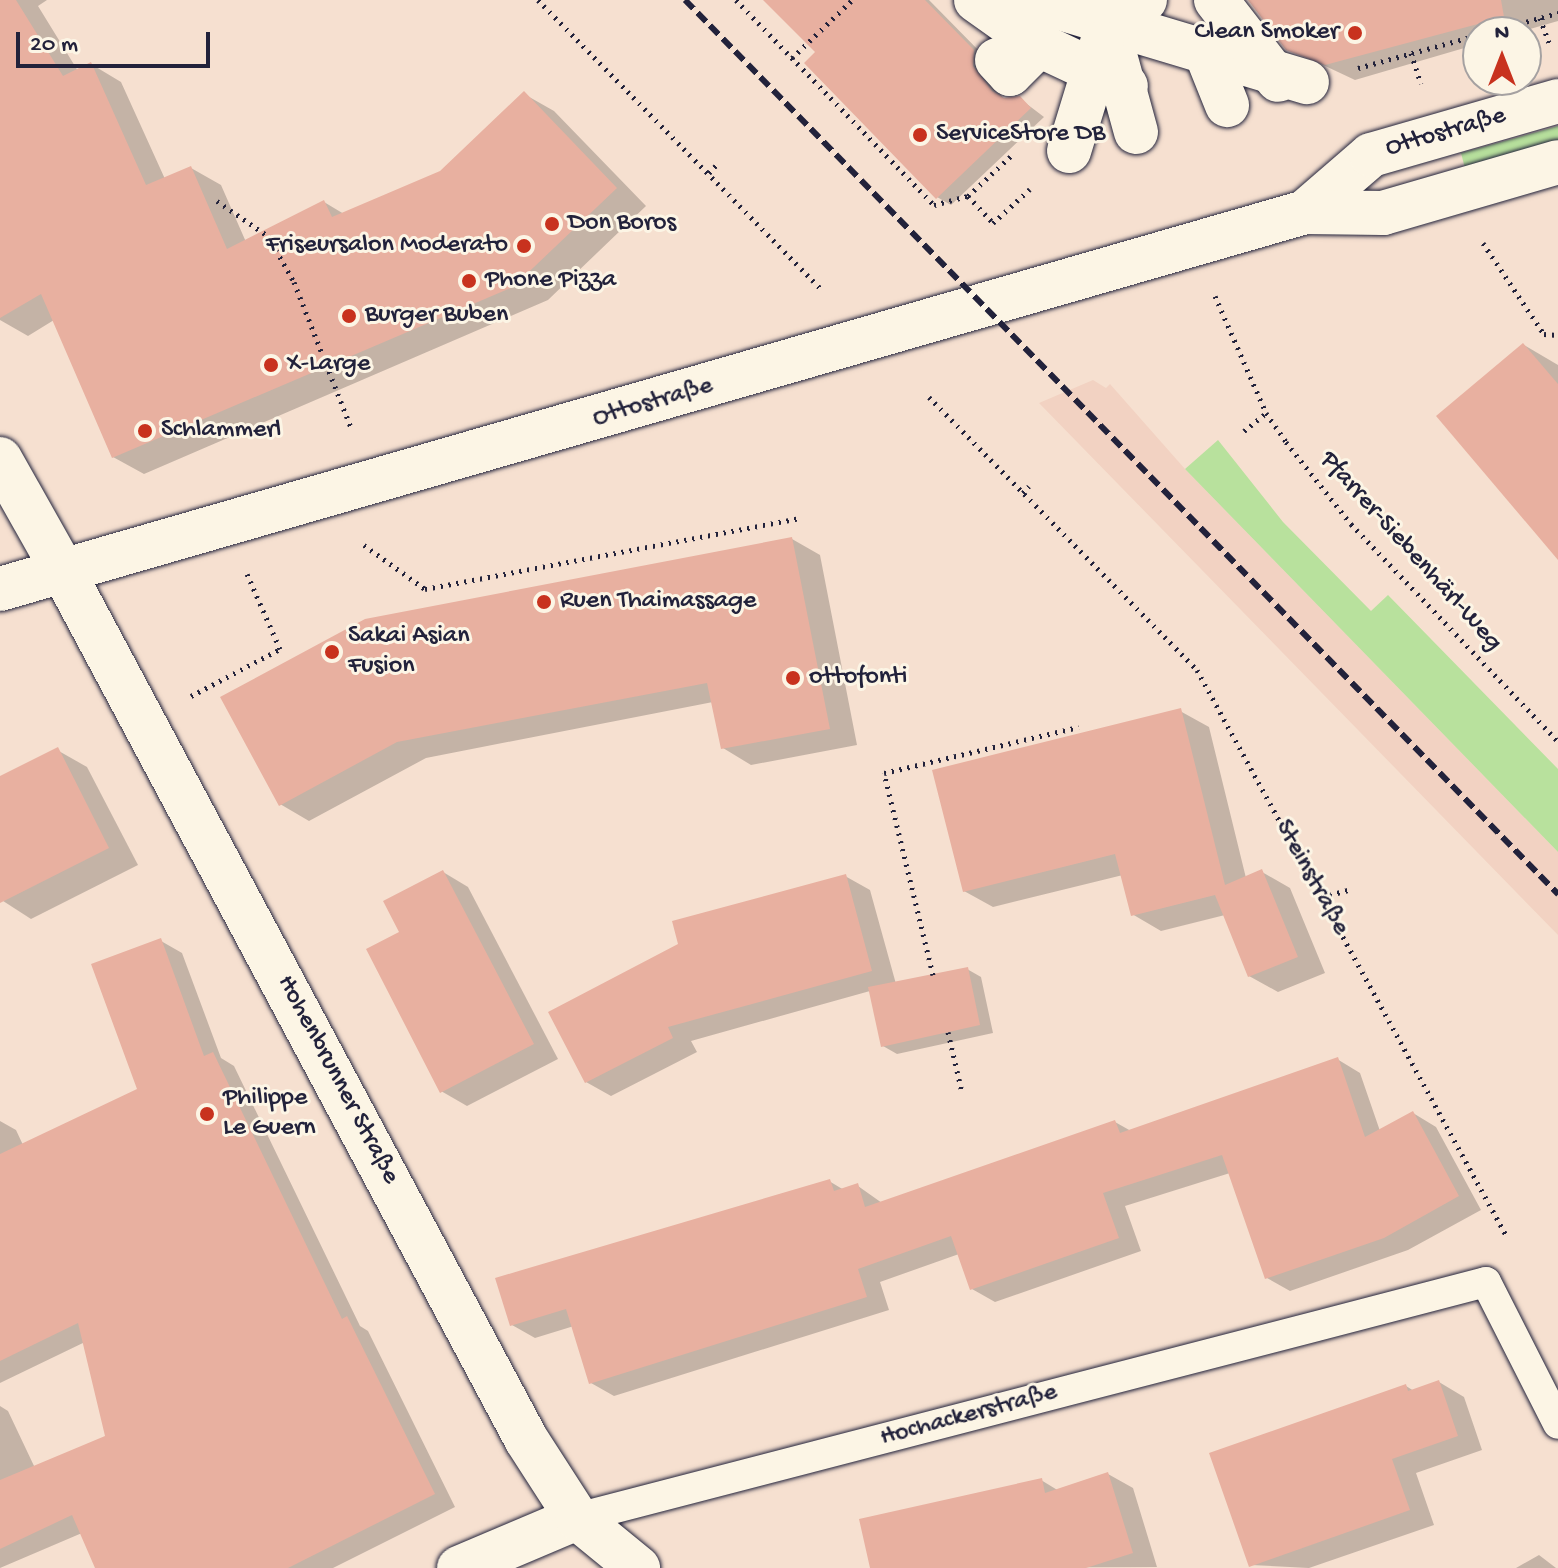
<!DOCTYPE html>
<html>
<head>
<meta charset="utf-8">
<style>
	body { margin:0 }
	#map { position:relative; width:1558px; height:1568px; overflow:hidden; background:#f6e0d0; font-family:"Gochi Hand",sans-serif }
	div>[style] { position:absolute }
	.built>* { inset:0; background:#f2d2c2 }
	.green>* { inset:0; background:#b8e19d }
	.shadow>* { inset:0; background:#0003 }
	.building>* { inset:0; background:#e8b0a0 }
	.path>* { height:5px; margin-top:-2.5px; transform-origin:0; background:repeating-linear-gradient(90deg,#22223b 0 2px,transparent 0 8px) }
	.roads { filter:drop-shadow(0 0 2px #22223b) drop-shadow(0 0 2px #22223b) }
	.lane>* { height:30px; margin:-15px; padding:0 15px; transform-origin:15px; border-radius:15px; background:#fcf5e5 }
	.street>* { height:44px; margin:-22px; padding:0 22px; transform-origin:22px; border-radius:22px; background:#fcf5e5 }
	.secondary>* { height:44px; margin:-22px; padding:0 22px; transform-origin:22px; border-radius:22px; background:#fcf5e5 }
	.rail>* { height:6px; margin-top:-3px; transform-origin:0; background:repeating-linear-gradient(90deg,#22223b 0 12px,transparent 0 18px) }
	.dots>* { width:22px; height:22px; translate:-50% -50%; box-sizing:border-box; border:4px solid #fcf5e5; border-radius:50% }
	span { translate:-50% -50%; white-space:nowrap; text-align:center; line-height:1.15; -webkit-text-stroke:6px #fcf5e5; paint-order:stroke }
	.poi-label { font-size:26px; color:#22223b }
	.right { translate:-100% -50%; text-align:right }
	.left { translate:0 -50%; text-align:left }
	.street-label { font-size:26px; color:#22223b }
	.north { position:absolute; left:1462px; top:16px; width:80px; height:80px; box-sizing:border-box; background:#fcf5e5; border:2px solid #a5a1a1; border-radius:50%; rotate:0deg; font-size:22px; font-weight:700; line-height:32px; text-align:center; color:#22223b }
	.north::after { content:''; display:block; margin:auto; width:28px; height:36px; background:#c8321e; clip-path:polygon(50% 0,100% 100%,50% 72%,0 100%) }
	.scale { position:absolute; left:16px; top:32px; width:194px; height:36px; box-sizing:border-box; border:4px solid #22223b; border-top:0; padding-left:10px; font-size:24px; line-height:28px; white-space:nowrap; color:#22223b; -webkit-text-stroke:6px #fcf5e5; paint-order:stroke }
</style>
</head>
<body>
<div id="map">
	<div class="built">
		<div style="clip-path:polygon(1093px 380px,1106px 388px,1110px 384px,1185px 469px,1558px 852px,1558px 935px,1039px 403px)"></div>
	</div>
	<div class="green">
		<div style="clip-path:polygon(1558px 126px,1558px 146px,1466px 172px,1461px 153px)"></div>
		<div style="clip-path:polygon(1218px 440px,1283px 522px,1371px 611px,1388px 595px,1558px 769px,1558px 852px,1185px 469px)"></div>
	</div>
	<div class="shadow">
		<div style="clip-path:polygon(0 0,47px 0,38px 6px,78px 71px,91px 64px,121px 82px,165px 179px,191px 168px,221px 185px,246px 242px,324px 202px,344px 214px,441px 173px,524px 94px,554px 111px,646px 206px,548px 300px,144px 474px,113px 457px,54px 320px,28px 336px,0 320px)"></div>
		<div style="clip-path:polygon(872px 0,929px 0,988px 60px,986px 76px,1005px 100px,1019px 98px,1044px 117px,951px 205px,937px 197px)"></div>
		<div style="clip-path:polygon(1250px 0,1558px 0,1558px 21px,1520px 32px,1478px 32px,1478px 44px,1355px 80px,1287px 48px)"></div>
		<div style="clip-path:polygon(1524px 345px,1558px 365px,1558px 556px)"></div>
		<div style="clip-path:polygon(792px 539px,820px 555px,857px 745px,751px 765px,723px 748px,713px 702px,426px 758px,309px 821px,280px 804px,223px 697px)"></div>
		<div style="clip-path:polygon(1180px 711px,1209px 727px,1246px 878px,1262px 872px,1290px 888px,1325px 973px,1278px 992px,1249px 976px,1225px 915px,1161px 931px,1132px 914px,1123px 875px,993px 907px,964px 891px)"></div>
		<div style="clip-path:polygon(57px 750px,87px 767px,138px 865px,31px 919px,0 899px,0 779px)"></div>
		<div style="clip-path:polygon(443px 872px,468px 887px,558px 1059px,467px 1106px,441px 1091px,402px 933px)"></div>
		<div style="clip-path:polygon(845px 876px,870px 890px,896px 984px,967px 969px,981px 977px,993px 1033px,897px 1054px,883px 1046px,870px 991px,691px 1041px,697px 1052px,611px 1096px,586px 1082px)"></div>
		<div style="clip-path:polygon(161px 941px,182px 953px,221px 1058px,234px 1066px,360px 1326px,368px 1331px,455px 1507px,333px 1568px,97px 1568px,82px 1533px,0 1568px,0 1406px,8px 1411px,35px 1468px,107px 1437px,85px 1342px,0 1383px,0 1121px,16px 1130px,23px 1145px,140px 1090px)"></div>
		<div style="clip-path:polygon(1337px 1059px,1360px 1073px,1380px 1131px,1413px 1113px,1436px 1127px,1481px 1210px,1408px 1250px,1290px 1291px,1267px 1278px,1230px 1173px,1125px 1206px,1141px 1251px,995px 1302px,972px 1289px,959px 1254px,880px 1282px,889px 1310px,614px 1396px,591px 1383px,574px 1326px,535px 1338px,512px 1325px,829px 1181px,844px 1190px,858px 1186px,882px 1203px,1115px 1122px,1131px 1131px)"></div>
		<div style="clip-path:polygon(1439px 1382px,1464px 1397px,1482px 1450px,1416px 1473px,1434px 1525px,1309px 1568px,1251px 1565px,1406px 1386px,1414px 1391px)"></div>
		<div style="clip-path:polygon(1108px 1474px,1133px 1488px,1157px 1567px,872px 1568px,1041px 1480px,1059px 1491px)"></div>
		<div style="clip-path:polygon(1539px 1555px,1556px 1568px,1516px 1568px)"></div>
	</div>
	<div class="building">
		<div style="clip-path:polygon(0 0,16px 0,63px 76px,91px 62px,146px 185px,191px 166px,227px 249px,324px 200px,332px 217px,440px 171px,524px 91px,617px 188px,513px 287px,112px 458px,41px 294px,0 318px)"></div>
		<div style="clip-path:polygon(763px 0,925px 0,974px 50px,973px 66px,992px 91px,1004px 98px,1020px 96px,1031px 108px,936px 199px,804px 63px,815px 52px)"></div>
		<div style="clip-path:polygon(1248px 0,1501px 0,1504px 17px,1325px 65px,1286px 50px)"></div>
		<div style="clip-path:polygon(1523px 343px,1558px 384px,1558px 560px,1436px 416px)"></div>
		<div style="clip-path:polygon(792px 537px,830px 729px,721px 749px,707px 683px,397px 742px,279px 806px,220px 697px,365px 619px)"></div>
		<div style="clip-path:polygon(1181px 708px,1225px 885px,1262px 869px,1298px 957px,1248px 977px,1215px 895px,1131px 916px,1115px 854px,963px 892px,932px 770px)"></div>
		<div style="clip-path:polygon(58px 747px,109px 848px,0 903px,0 776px)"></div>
		<div style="clip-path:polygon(443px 870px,534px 1044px,440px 1093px,366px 949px,399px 932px,383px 901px)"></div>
		<div style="clip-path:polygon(846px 874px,872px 971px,668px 1027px,673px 1038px,585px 1083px,548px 1012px,678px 944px,672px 921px)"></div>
		<div style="clip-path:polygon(161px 938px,204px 1056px,213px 1052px,342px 1319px,347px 1316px,435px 1494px,288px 1568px,95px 1568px,72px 1515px,0 1549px,0 1480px,105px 1436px,78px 1323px,0 1361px,0 1154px,137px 1089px,91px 964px)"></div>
		<div style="clip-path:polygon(968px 967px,980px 1025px,881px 1047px,868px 987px)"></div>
		<div style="clip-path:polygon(1338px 1057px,1365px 1137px,1413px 1111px,1459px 1196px,1384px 1238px,1265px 1279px,1222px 1155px,1103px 1193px,1119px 1238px,970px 1290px,951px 1236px,858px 1269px,867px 1297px,589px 1384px,566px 1309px,510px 1326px,495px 1278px,830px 1179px,834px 1191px,858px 1183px,865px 1207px,1115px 1120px,1120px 1133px)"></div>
		<div style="clip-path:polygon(1439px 1380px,1458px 1436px,1392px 1459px,1410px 1510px,1249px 1567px,1209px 1453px,1406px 1384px,1408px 1391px)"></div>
		<div style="clip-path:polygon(1108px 1472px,1133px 1553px,1086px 1568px,870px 1568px,859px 1519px,1042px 1478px,1045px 1493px)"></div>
	</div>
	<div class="path">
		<div style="left:538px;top:0;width:406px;rotate:45.6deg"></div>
		<div style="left:736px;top:0;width:285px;rotate:46deg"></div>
		<div style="left:934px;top:205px;width:35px;rotate:-15deg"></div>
		<div style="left:968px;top:196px;width:62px;rotate:-43deg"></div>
		<div style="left:1540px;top:18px;width:29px;rotate:70deg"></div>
		<div style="left:1488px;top:32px;width:73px;rotate:-15.2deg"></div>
		<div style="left:1411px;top:53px;width:32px;rotate:72deg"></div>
		<div style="left:792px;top:58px;width:83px;rotate:-44deg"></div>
		<div style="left:1358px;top:68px;width:124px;rotate:-15.4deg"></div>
		<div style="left:709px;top:173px;width:13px;rotate:-48deg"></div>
		<div style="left:968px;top:196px;width:37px;rotate:47deg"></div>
		<div style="left:993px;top:223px;width:50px;rotate:-42.6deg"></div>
		<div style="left:217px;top:201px;width:62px;rotate:34.5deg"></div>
		<div style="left:268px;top:236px;width:53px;rotate:60.5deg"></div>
		<div style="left:294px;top:282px;width:159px;rotate:68.6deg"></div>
		<div style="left:1483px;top:243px;width:110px;rotate:56.2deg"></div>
		<div style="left:1544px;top:334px;width:14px;rotate:4deg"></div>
		<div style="left:1215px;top:296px;width:128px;rotate:66.4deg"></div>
		<div style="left:1266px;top:413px;width:35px;rotate:55deg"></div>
		<div style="left:1286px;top:442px;width:105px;rotate:51.6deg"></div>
		<div style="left:1351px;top:524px;width:300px;rotate:46.4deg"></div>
		<div style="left:929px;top:397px;width:383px;rotate:45.5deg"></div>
		<div style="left:1197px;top:670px;width:644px;rotate:61.33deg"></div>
		<div style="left:1244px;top:431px;width:28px;rotate:-39deg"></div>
		<div style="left:1023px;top:493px;width:9px;rotate:-49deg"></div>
		<div style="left:364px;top:545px;width:75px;rotate:35.8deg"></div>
		<div style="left:425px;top:589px;width:382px;rotate:-10.7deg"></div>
		<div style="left:191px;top:696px;width:101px;rotate:-27.8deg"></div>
		<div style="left:280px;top:649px;width:82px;rotate:-113.7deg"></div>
		<div style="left:1322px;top:897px;width:30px;rotate:-15deg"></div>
		<div style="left:933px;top:975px;width:208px;rotate:-103.6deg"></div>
		<div style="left:884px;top:773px;width:200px;rotate:-13.3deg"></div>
		<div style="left:948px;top:1032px;width:62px;rotate:76.9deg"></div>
	</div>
	<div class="roads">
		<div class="lane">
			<div style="left:577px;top:1518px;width:939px;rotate:-14.55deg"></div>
			<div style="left:1486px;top:1282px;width:159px;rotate:63.1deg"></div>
		</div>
		<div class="street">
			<div style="left:976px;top:0;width:77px;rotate:35.5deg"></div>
			<div style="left:1039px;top:45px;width:96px;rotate:25.2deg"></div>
			<div style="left:1033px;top:0;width:286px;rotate:16.7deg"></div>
			<div style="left:1216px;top:0;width:101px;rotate:52.2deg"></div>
			<div style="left:1207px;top:55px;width:54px;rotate:68.2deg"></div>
			<div style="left:997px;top:60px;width:19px;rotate:47deg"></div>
			<div style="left:1010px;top:74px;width:41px;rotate:-45deg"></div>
			<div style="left:1136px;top:132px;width:110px;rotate:-105.3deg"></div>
			<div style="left:1107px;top:26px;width:46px;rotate:-34.4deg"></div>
			<div style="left:1069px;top:151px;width:113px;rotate:-73deg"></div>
			<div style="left:0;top:459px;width:129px;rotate:60.6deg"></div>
			<div style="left:459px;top:1568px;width:128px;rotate:-23deg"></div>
		</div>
		<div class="secondary">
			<div style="left:1305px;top:212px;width:87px;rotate:-40.8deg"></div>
			<div style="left:1371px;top:155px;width:195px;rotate:-16.1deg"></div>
			<div style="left:63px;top:571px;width:984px;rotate:61.92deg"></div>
			<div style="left:526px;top:1439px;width:94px;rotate:57.2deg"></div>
			<div style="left:577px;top:1518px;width:79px;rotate:39.3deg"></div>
			<div style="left:0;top:589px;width:1358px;rotate:-16.11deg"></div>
			<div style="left:1305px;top:212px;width:78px;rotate:0.7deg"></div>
			<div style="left:1383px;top:213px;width:182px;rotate:-16.2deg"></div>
		</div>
	</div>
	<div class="rail">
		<div style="left:685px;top:0;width:1250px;rotate:45.68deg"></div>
	</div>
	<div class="dots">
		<div style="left:1355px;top:33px;background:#c8321e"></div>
		<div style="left:920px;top:135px;background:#c8321e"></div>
		<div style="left:552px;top:224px;background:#c8321e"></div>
		<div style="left:524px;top:246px;background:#c8321e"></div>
		<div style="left:469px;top:281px;background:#c8321e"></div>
		<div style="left:349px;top:316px;background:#c8321e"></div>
		<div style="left:271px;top:365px;background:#c8321e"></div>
		<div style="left:145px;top:431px;background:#c8321e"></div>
		<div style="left:544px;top:602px;background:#c8321e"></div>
		<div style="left:332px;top:652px;background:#c8321e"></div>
		<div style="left:793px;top:678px;background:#c8321e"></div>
		<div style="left:207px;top:1114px;background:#c8321e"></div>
	</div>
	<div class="poi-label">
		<span class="right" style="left:1339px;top:33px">Clean Smoker</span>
		<span class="left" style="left:936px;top:135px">ServiceStore DB</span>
		<span class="left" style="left:568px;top:224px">Don Boros</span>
		<span class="right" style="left:508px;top:246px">Friseursalon Moderato</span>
		<span class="left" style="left:485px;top:281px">Phone Pizza</span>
		<span class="left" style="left:365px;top:316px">Burger Buben</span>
		<span class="left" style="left:287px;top:365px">X-Large</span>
		<span class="left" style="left:161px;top:431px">Schlammerl</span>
		<span class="left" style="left:560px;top:602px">Ruen Thaimassage</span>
		<span class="left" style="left:348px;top:652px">Sakai Asian<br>Fusion</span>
		<span class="left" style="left:809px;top:678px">ottofonti</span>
		<span class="left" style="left:223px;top:1114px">Philippe<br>Le Guern</span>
	</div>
	<div class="street-label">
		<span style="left:1446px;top:133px;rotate:-16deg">Ottostraße</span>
		<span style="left:653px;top:403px;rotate:-16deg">Ottostraße</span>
		<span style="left:1410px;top:552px;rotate:48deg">Pfarrer-Siebenhärl-Weg</span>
		<span style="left:1311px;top:878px;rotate:61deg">Steinstraße</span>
		<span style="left:337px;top:1080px;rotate:62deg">Hohenbrunner Straße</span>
		<span style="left:969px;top:1416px;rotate:-15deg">Hochackerstraße</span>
	</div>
	<div class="north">N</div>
	<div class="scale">20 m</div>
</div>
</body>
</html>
